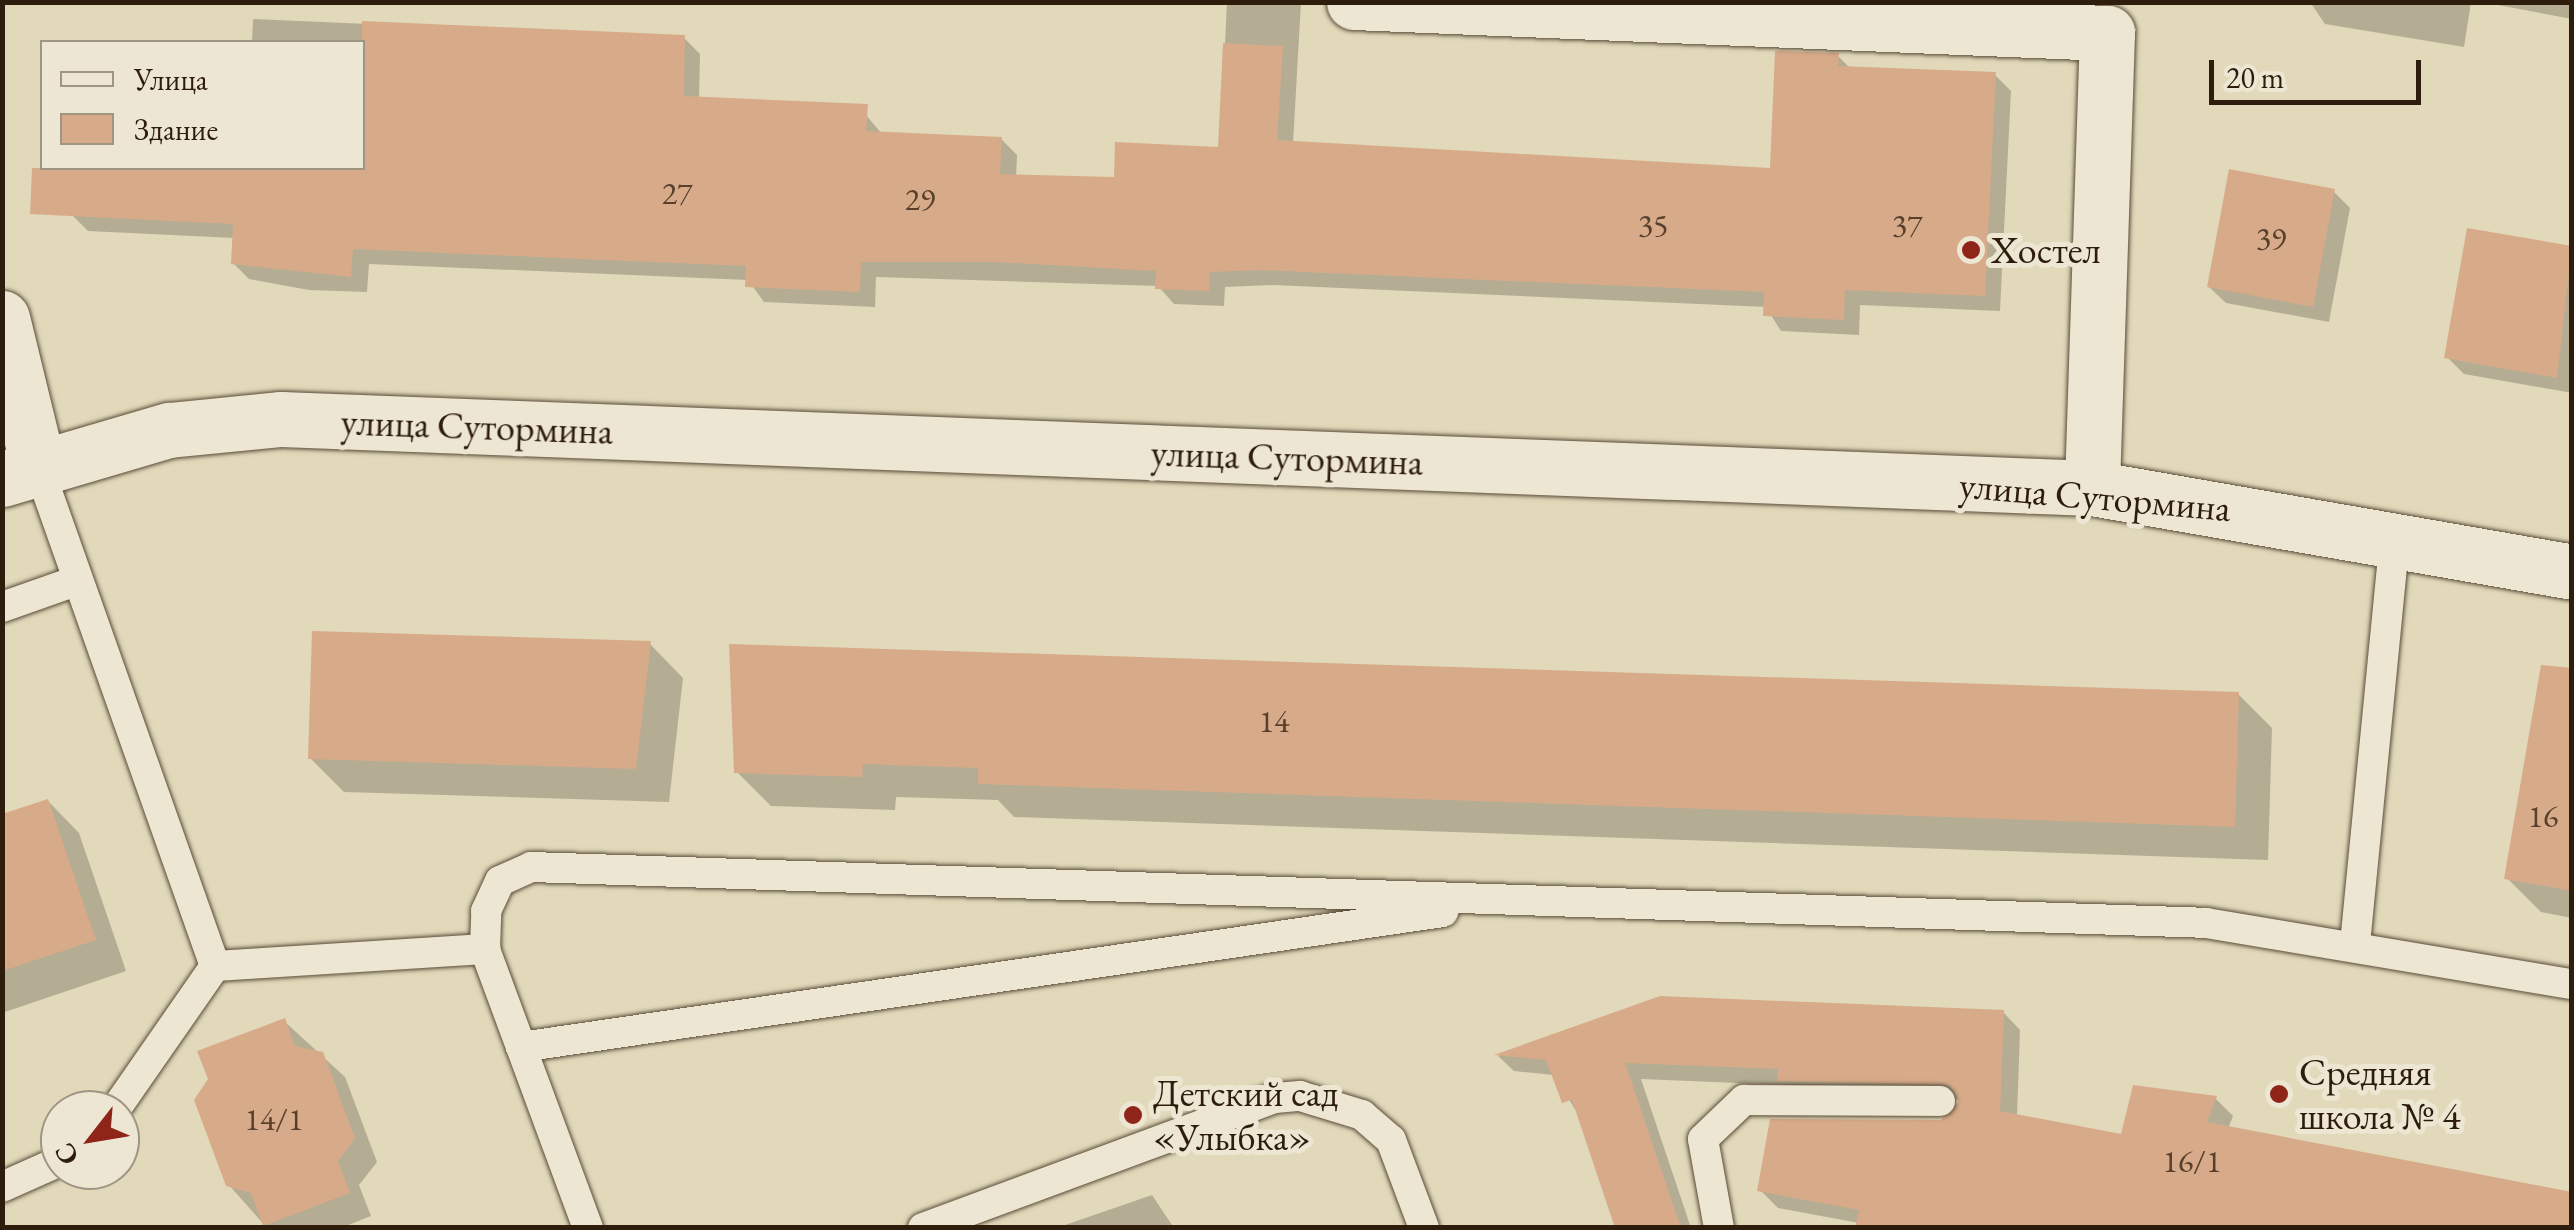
<!DOCTYPE html>
<html>
<head>
<meta charset="utf-8">
<style>
	body { margin:0 }
	#map { position:relative; width:2574px; height:1230px; overflow:hidden; background:#e1d9ba; font-family:"EB Garamond",serif }
	div>[style] { position:absolute }
	.shadow>* { inset:0; background:#0003 }
	.building>* { inset:0; background:#d7ab89 }
	.roads { filter:drop-shadow(0 0 2px #5b4b38) drop-shadow(0 0 2px #5b4b38) }
	.lane>* { height:30px; margin:-15px; padding:0 15px; transform-origin:15px; border-radius:15px; background:#ece6d2 }
	.street>* { height:55px; margin:-27.5px; padding:0 27.5px; transform-origin:27.5px; border-radius:27.5px; background:#ece6d2 }
	.dots>* { width:28px; height:28px; translate:-50% -50%; box-sizing:border-box; border:5px solid #ece6d2; border-radius:50% }
	span { translate:-50% -50%; white-space:nowrap; text-align:center; line-height:1.15; -webkit-text-stroke:10px #ece6d2; paint-order:stroke }
	.number-label { font-size:32px; color:#58402c }
	.number-label span { -webkit-text-stroke-width:0 }
	.poi-label { font-size:38px; color:#2e1c0d }
	.left { translate:0 -50%; text-align:left }
	.street-label { font-size:38px; color:#2e1c0d }
	.frame { position:absolute; inset:0; border:5px solid #2e1c0d; pointer-events:none }
	.legend { position:absolute; left:40px; top:40px; width:325px; height:130px; box-sizing:border-box; background:#ece6d2; border:2px solid #a09583; margin:0; padding:12px 18px; list-style:none; font-size:30px; color:#2e1c0d }
	.legend li { display:flex; align-items:center; gap:20px; height:50px }
	.legend b { width:50px; border:2px solid #a09583 }
	.north { position:absolute; left:40px; top:1090px; width:100px; height:100px; box-sizing:border-box; background:#ece6d2; border:2px solid #a09583; border-radius:50%; rotate:239deg; font-size:28px; font-weight:700; line-height:40px; text-align:center; color:#2e1c0d }
	.north::after { content:''; display:block; margin:auto; width:35px; height:45px; background:#8f2418; clip-path:polygon(50% 0,100% 100%,50% 72%,0 100%) }
	.scale { position:absolute; left:2209px; top:60px; width:212px; height:45px; box-sizing:border-box; border:5px solid #2e1c0d; border-top:0; padding-left:12px; font-size:30px; line-height:35px; white-space:nowrap; color:#2e1c0d; -webkit-text-stroke:8px #ece6d2; paint-order:stroke }
</style>
</head>
<body>
<div id="map">
	<div class="shadow">
		<div style="clip-path:polygon(1227px 2px,1301px 2px,1293px 144px,1772px 170px,1838px 56px,1851px 69px,1995px 75px,2011px 91px,2000px 311px,1860px 305px,1859px 335px,1781px 331px,1766px 307px,1274px 285px,1225px 287px,1224px 306px,1174px 304px,1158px 286px,876px 277px,875px 307px,764px 302px,748px 280px,369px 264px,367px 292px,309px 290px,249px 279px,233px 263px,234px 238px,88px 231px,72px 215px,74px 168px,362px 168px,362px 42px,252px 42px,253px 19px,684px 38px,700px 54px,699px 100px,866px 115px,882px 134px,1001px 139px,1017px 155px,1016px 178px,1122px 189px,1220px 149px)"></div>
		<div style="clip-path:polygon(2310px 2px,2471px 2px,2464px 47px,2325px 24px)"></div>
		<div style="clip-path:polygon(2572px 2px,2572px 19px,2482px 2px)"></div>
		<div style="clip-path:polygon(2333px 191px,2350px 208px,2329px 322px,2226px 303px,2209px 287px)"></div>
		<div style="clip-path:polygon(2572px 249px,2572px 393px,2464px 374px,2447px 357px)"></div>
		<div style="clip-path:polygon(650px 644px,683px 678px,669px 802px,344px 792px,310px 758px)"></div>
		<div style="clip-path:polygon(731px 647px,2238px 694px,2272px 728px,2268px 860px,1014px 817px,998px 800px,896px 797px,895px 810px,771px 806px,737px 772px)"></div>
		<div style="clip-path:polygon(2572px 756px,2572px 918px,2541px 912px,2507px 878px)"></div>
		<div style="clip-path:polygon(48px 801px,79px 833px,126px 971px,2px 1013px,2px 817px)"></div>
		<div style="clip-path:polygon(1660px 998px,2003px 1012px,2020px 1030px,2017px 1117px,2123px 1137px,2216px 1099px,2233px 1116px,2228px 1129px,1859px 1223px,1778px 1208px,1760px 1190px,1942px 1122px,1958px 1113px,1959px 1099px,1797px 1098px,1784px 1085px,1641px 1079px,1691px 1228px,1618px 1228px,1581px 1119px,1554px 1075px,1514px 1071px,1498px 1056px)"></div>
		<div style="clip-path:polygon(284px 1021px,345px 1077px,377px 1162px,359px 1185px,371px 1216px,341px 1228px,267px 1228px,228px 1184px)"></div>
		<div style="clip-path:polygon(1152px 1195px,1174px 1228px,1066px 1228px,1065px 1225px)"></div>
	</div>
	<div class="building">
		<div style="clip-path:polygon(362px 21px,685px 35px,684px 96px,868px 104px,866px 131px,1002px 137px,1000px 174px,1114px 177px,1115px 142px,1218px 147px,1223px 43px,1283px 46px,1277px 140px,1770px 168px,1775px 51px,1839px 53px,1838px 66px,1996px 72px,1985px 296px,1845px 290px,1844px 320px,1763px 316px,1764px 292px,1257px 270px,1210px 272px,1209px 291px,1155px 289px,1156px 271px,997px 262px,861px 262px,860px 292px,745px 287px,746px 266px,353px 249px,351px 277px,231px 264px,233px 224px,30px 214px,32px 168px,362px 168px)"></div>
		<div style="clip-path:polygon(2229px 169px,2335px 189px,2313px 307px,2207px 287px)"></div>
		<div style="clip-path:polygon(2467px 228px,2572px 246px,2557px 378px,2444px 358px)"></div>
		<div style="clip-path:polygon(312px 631px,651px 641px,636px 769px,308px 759px)"></div>
		<div style="clip-path:polygon(729px 644px,2239px 692px,2235px 827px,978px 784px,978px 768px,863px 764px,862px 777px,734px 773px)"></div>
		<div style="clip-path:polygon(2541px 665px,2572px 668px,2572px 891px,2504px 879px)"></div>
		<div style="clip-path:polygon(48px 799px,96px 940px,2px 971px,2px 814px)"></div>
		<div style="clip-path:polygon(1660px 996px,2004px 1010px,2000px 1111px,2121px 1134px,2133px 1085px,2217px 1096px,2207px 1122px,2572px 1192px,2572px 1228px,1855px 1228px,1859px 1210px,1757px 1191px,1770px 1119px,1941px 1120px,1959px 1102px,1950px 1085px,1777px 1081px,1779px 1069px,1625px 1063px,1681px 1228px,1615px 1228px,1572px 1100px,1562px 1103px,1546px 1060px,1494px 1055px)"></div>
		<div style="clip-path:polygon(285px 1018px,295px 1046px,323px 1052px,355px 1138px,338px 1161px,350px 1193px,263px 1226px,251px 1193px,226px 1186px,194px 1100px,208px 1079px,197px 1051px)"></div>
	</div>
	<div class="roads">
		<div class="lane">
			<div style="left:38px;top:466px;width:530px;rotate:70.51deg"></div>
			<div style="left:2px;top:607px;width:75px;rotate:-19.4deg"></div>
			<div style="left:2355px;top:944px;width:407px;rotate:-84.4deg"></div>
			<div style="left:521px;top:1047px;width:932px;rotate:-8.33deg"></div>
			<div style="left:115px;top:1110px;width:175px;rotate:-55.2deg"></div>
			<div style="left:215px;top:966px;width:271px;rotate:-3.6deg"></div>
			<div style="left:2px;top:1187px;width:64px;rotate:-24.1deg"></div>
			<div style="left:588px;top:1228px;width:297px;rotate:-110.3deg"></div>
			<div style="left:485px;top:949px;width:38px;rotate:-88deg"></div>
			<div style="left:486px;top:911px;width:33px;rotate:-65deg"></div>
			<div style="left:500px;top:881px;width:34px;rotate:-24deg"></div>
			<div style="left:531px;top:867px;width:1676px;rotate:1.91deg"></div>
			<div style="left:2206px;top:923px;width:371px;rotate:9.5deg"></div>
			<div style="left:923px;top:1228px;width:375px;rotate:-20.3deg"></div>
			<div style="left:1275px;top:1098px;width:25px;rotate:-5deg"></div>
			<div style="left:1300px;top:1096px;width:65px;rotate:17deg"></div>
			<div style="left:1362px;top:1115px;width:38px;rotate:41deg"></div>
			<div style="left:1391px;top:1140px;width:94px;rotate:69.4deg"></div>
			<div style="left:1719px;top:1228px;width:90px;rotate:-100.2deg"></div>
			<div style="left:1703px;top:1139px;width:57px;rotate:-43.6deg"></div>
			<div style="left:1744px;top:1100px;width:196px;rotate:0.3deg"></div>
		</div>
		<div class="street">
			<div style="left:1354px;top:2px;width:754px;rotate:2.36deg"></div>
			<div style="left:2107px;top:33px;width:455px;rotate:91.9deg"></div>
			<div style="left:2px;top:318px;width:152px;rotate:76.3deg"></div>
			<div style="left:2px;top:479px;width:174px;rotate:-16.4deg"></div>
			<div style="left:169px;top:430px;width:113px;rotate:-5.6deg"></div>
			<div style="left:281px;top:419px;width:1812px;rotate:2.18deg"></div>
			<div style="left:2092px;top:488px;width:487px;rotate:9.9deg"></div>
		</div>
	</div>
	<div class="dots">
		<div style="left:1971px;top:250px;background:#8f2418"></div>
		<div style="left:2279px;top:1094px;background:#8f2418"></div>
		<div style="left:1133px;top:1115px;background:#8f2418"></div>
	</div>
	<div class="number-label">
		<span style="left:677px;top:193px">27</span>
		<span style="left:920px;top:199px">29</span>
		<span style="left:1653px;top:225px">35</span>
		<span style="left:1907px;top:225px">37</span>
		<span style="left:2271px;top:238px">39</span>
		<span style="left:1274px;top:721px">14</span>
		<span style="left:2543px;top:816px">16</span>
		<span style="left:274px;top:1119px">14/1</span>
		<span style="left:2192px;top:1161px">16/1</span>
	</div>
	<div class="poi-label">
		<span class="left" style="left:1991px;top:250px">Хостел</span>
		<span class="left" style="left:2299px;top:1094px">Средняя<br>школа № 4</span>
		<span class="left" style="left:1153px;top:1115px">Детский сад<br>«Улыбка»</span>
	</div>
	<div class="street-label">
		<span style="left:477px;top:426px;rotate:2deg">улица Сутормина</span>
		<span style="left:1287px;top:457px;rotate:2deg">улица Сутормина</span>
		<span style="left:2095px;top:496px;rotate:5deg">улица Сутормина</span>
	</div>
	<div class="frame"></div>
	<ul class="legend">
	<li><b style="height:12px;background:#ece6d2"></b>Улица</li>
	<li><b style="height:28px;background:#d7ab89"></b>Здание</li>
	</ul>
	<div class="north">С</div>
	<div class="scale">20 m</div>
</div>
</body>
</html>
